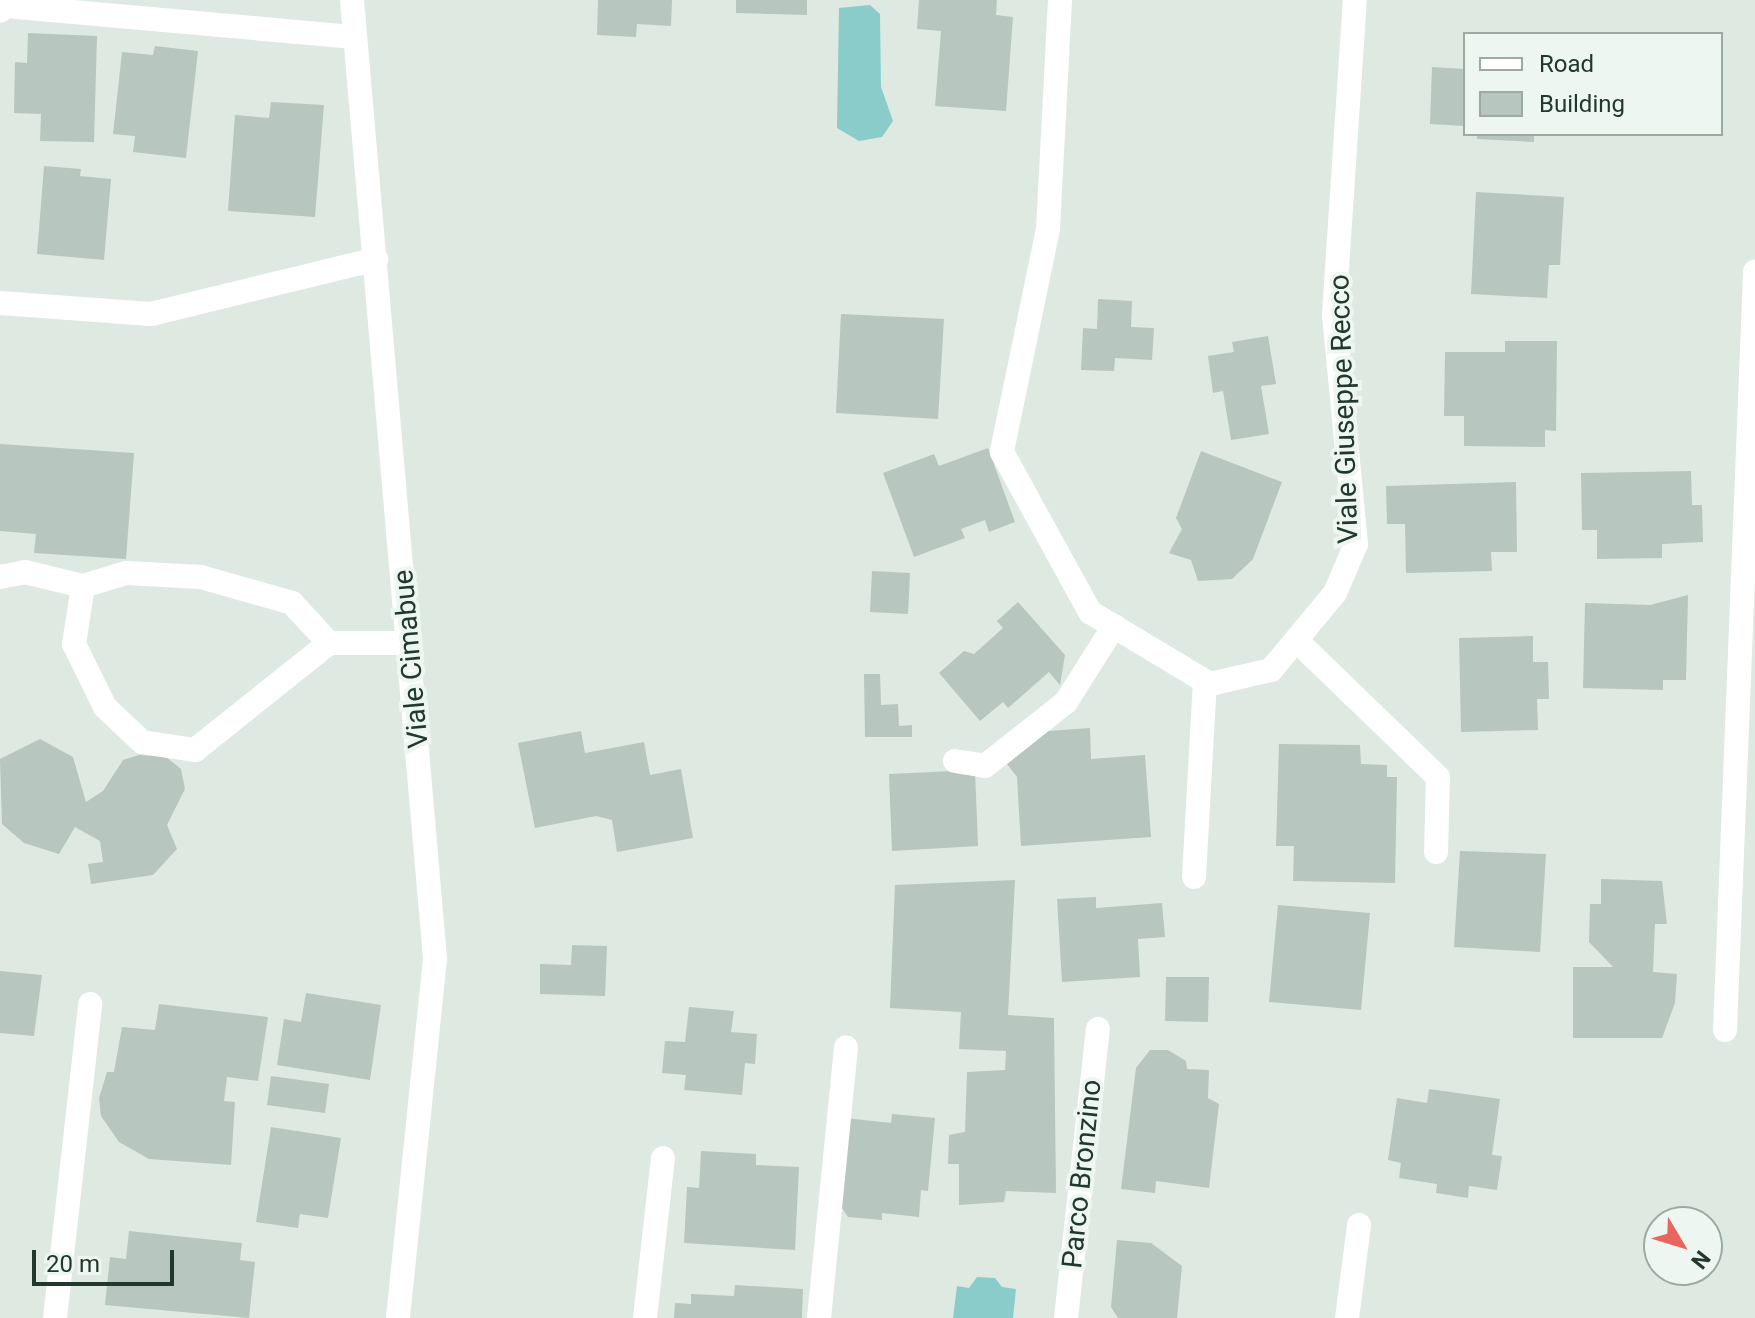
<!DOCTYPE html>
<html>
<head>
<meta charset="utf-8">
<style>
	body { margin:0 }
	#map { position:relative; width:1755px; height:1318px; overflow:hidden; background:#dee9e2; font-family:Roboto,sans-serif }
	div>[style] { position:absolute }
	.water>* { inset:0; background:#89ccca }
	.building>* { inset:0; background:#b7c6be }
	.minor>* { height:24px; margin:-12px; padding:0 12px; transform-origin:12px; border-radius:12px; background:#fff }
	span { translate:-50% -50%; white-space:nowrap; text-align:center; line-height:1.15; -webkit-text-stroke:8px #eef6f1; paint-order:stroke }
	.street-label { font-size:28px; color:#21382d }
	.legend { position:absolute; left:1463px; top:32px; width:260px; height:104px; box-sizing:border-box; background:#eef6f1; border:2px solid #9caaa3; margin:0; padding:10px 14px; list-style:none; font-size:24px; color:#21382d }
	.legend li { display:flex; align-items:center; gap:16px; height:40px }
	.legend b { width:40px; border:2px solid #9caaa3 }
	.north { position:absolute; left:1643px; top:1206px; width:80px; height:80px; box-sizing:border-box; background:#eef6f1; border:2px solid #9caaa3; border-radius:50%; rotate:128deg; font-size:22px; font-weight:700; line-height:32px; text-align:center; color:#21382d }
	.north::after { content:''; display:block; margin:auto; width:28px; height:36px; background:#ea655c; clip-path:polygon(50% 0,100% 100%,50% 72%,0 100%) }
	.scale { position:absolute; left:32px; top:1250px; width:142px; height:36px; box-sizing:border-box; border:4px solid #21382d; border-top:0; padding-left:10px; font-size:24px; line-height:28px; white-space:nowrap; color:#21382d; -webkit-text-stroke:6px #eef6f1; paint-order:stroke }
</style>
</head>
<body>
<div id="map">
	<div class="water">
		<div style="clip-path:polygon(870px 5px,880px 14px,881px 87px,893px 121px,882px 137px,859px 141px,837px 128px,839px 8px)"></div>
		<div style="clip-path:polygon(977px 1277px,995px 1278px,1002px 1287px,1016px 1289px,1013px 1318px,953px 1318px,957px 1286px,969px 1288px)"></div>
	</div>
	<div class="building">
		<div style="clip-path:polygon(598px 0,672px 0,671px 26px,637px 24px,636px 37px,597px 35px)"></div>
		<div style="clip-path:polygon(736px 0,807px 0,807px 15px,736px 13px)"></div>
		<div style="clip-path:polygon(919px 0,997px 0,996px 15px,1013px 17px,1006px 111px,935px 106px,941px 31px,917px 29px)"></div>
		<div style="clip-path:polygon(28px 33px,97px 36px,94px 142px,40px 141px,41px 114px,14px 113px,15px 62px,27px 63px)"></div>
		<div style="clip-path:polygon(155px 46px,198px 51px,186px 158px,133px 152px,135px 136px,113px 134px,122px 52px,153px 55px)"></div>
		<div style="clip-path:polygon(1432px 67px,1465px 69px,1465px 126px,1430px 124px)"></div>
		<div style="clip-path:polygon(271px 102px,324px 105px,315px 217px,228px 211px,235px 115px,269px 118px)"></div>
		<div style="clip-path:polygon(1477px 134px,1534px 134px,1534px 142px,1477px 139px)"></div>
		<div style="clip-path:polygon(44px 166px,81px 169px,80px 176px,111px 179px,104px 260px,37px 254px)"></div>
		<div style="clip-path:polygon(1476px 192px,1564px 197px,1560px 265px,1549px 265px,1547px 298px,1471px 294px)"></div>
		<div style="clip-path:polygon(1098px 299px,1132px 301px,1131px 327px,1154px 328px,1152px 360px,1115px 358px,1114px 371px,1081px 370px,1083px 328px,1097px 329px)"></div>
		<div style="clip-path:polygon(841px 314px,944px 319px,938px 419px,836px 413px)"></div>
		<div style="clip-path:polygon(1268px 336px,1276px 384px,1261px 386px,1269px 434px,1231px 440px,1223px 391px,1213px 393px,1208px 356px,1234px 352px,1232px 342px)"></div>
		<div style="clip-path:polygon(1505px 341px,1557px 341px,1556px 431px,1545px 430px,1545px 447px,1464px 446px,1464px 416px,1444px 416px,1445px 352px,1505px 352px)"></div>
		<div style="clip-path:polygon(0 444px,134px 453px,126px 559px,34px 553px,36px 534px,0 531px)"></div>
		<div style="clip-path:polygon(988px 448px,1015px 522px,989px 532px,985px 520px,961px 529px,965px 538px,914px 557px,883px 473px,934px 454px,939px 466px)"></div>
		<div style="clip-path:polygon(1201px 451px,1282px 482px,1253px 559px,1232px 579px,1198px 581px,1191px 560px,1169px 553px,1182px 529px,1176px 518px)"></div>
		<div style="clip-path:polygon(1691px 471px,1692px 505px,1702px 505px,1703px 542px,1662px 544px,1662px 558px,1597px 559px,1597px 530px,1582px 530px,1581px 473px)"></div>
		<div style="clip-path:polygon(1516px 482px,1517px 552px,1491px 552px,1492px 571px,1406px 573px,1405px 524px,1387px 524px,1386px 486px)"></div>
		<div style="clip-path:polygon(872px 571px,910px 573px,908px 614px,870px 612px)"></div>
		<div style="clip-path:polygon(1688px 595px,1686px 680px,1663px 680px,1663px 690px,1583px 688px,1585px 603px,1650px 605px)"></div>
		<div style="clip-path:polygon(1018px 602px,1065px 655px,1060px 685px,1049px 672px,1008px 708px,1003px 702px,980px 721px,939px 673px,964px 651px,974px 654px,1003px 628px,997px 621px)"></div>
		<div style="clip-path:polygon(1533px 636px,1533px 662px,1548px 662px,1549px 699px,1537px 699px,1538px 730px,1461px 732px,1459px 638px)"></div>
		<div style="clip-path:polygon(864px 674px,880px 674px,881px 705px,898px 704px,899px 726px,912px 725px,912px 737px,865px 737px)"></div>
		<div style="clip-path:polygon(1090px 728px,1091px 759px,1145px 755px,1151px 837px,1021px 846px,1017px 777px,1007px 764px,1048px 731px)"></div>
		<div style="clip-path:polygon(581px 731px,585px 753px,644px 742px,650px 775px,681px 769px,693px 838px,617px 852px,612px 820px,596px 816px,535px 828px,518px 743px)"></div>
		<div style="clip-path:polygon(40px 739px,73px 757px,86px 802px,103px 791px,123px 760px,139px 755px,166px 757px,181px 769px,185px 789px,167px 825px,177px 849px,153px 875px,91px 884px,88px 864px,103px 862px,100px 841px,75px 827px,59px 854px,24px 843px,2px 824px,0 759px)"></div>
		<div style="clip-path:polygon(1279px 744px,1360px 745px,1361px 764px,1387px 765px,1387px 777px,1397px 777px,1395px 883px,1293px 881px,1294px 846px,1276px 846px)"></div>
		<div style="clip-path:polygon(975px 770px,978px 846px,892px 851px,889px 774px)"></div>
		<div style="clip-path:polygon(1460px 851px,1546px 854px,1540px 952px,1454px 947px)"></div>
		<div style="clip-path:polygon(1601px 879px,1662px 881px,1667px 924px,1655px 924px,1653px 972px,1677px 974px,1675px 1003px,1662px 1038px,1573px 1038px,1573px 967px,1613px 967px,1589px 942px,1590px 904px,1601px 904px)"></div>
		<div style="clip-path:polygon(1015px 880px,1008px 1015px,1054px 1018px,1056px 1193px,1006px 1191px,1004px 1202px,959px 1205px,959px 1164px,948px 1164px,949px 1135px,965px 1132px,967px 1072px,1005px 1070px,1006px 1051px,959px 1049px,961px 1012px,890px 1008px,895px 885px)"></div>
		<div style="clip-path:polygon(1096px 897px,1096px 908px,1162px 903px,1165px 937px,1138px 939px,1140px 977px,1062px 982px,1057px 899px)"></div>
		<div style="clip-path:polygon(1278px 905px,1370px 913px,1361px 1010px,1269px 1002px)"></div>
		<div style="clip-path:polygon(572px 945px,607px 946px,605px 996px,540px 994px,540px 964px,571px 965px)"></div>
		<div style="clip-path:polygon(0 971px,42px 975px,34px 1036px,0 1033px)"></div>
		<div style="clip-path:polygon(1166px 977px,1209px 977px,1208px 1022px,1165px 1021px)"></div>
		<div style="clip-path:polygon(306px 993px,381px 1005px,370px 1080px,277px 1065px,284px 1019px,301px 1022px)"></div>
		<div style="clip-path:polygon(159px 1004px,268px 1017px,258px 1081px,227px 1077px,224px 1101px,235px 1102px,231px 1165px,149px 1159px,119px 1142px,101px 1116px,99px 1098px,107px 1072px,114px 1072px,122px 1027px,155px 1030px)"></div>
		<div style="clip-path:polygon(689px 1007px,734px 1011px,731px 1032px,757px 1034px,755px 1064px,745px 1063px,742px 1095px,684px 1090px,686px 1075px,662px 1073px,665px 1041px,685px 1042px)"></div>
		<div style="clip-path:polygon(1150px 1050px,1168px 1050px,1186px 1061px,1187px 1069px,1209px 1070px,1208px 1098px,1219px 1104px,1209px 1188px,1156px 1181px,1155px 1193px,1121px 1189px,1136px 1068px)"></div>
		<div style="clip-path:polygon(271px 1076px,329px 1084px,325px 1113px,267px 1105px)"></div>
		<div style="clip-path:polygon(1429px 1089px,1500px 1099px,1492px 1155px,1502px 1156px,1497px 1190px,1469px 1186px,1468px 1198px,1436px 1193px,1437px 1184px,1399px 1178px,1401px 1163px,1388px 1160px,1397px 1098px,1427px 1103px)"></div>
		<div style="clip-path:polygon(892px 1114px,935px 1118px,928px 1191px,921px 1190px,919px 1217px,882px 1213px,882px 1220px,848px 1217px,837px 1201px,845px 1118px,891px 1123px)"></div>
		<div style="clip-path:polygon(271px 1127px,341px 1138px,328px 1218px,300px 1214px,298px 1228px,256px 1222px)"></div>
		<div style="clip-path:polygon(701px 1151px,756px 1154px,756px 1165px,799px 1167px,795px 1250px,684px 1243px,687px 1187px,699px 1188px)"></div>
		<div style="clip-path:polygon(129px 1231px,242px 1243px,240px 1260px,255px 1262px,249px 1318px,105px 1305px,110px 1257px,126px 1259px)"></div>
		<div style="clip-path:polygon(1117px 1240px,1151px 1243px,1182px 1266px,1177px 1318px,1118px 1318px,1111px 1307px)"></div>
		<div style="clip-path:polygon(735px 1285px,803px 1289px,802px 1318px,674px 1318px,675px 1303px,691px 1304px,691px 1294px,734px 1296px)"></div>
	</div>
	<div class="minor">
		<div style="left:352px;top:0;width:963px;rotate:85.05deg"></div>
		<div style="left:435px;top:959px;width:361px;rotate:95.9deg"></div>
		<div style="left:1060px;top:0;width:229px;rotate:93deg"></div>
		<div style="left:1048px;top:229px;width:228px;rotate:101.7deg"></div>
		<div style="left:1002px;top:452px;width:183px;rotate:61.2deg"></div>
		<div style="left:1090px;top:612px;width:140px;rotate:31deg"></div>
		<div style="left:1210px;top:684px;width:63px;rotate:-12.9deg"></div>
		<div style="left:1271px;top:670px;width:100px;rotate:-50.3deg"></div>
		<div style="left:1335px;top:593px;width:53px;rotate:-66.8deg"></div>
		<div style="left:1356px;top:544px;width:231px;rotate:-95.5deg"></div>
		<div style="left:1334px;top:314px;width:315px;rotate:-86.2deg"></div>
		<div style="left:0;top:11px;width:8px;rotate:-40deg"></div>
		<div style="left:6px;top:6px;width:350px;rotate:5.1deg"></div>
		<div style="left:0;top:303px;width:151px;rotate:4.2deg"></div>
		<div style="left:151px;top:314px;width:232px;rotate:-13.7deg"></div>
		<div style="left:0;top:577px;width:25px;rotate:-11deg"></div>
		<div style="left:25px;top:572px;width:60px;rotate:13.6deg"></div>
		<div style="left:83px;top:586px;width:45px;rotate:-16.8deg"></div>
		<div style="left:126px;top:573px;width:75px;rotate:3.1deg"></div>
		<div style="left:201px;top:577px;width:95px;rotate:15.9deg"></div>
		<div style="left:292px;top:603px;width:54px;rotate:47.2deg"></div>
		<div style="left:329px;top:643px;width:80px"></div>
		<div style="left:83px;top:586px;width:59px;rotate:98.8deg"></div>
		<div style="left:74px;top:644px;width:70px;rotate:63.8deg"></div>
		<div style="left:105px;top:707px;width:51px;rotate:43.4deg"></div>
		<div style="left:142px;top:742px;width:54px;rotate:8.6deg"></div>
		<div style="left:195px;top:750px;width:171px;rotate:-38.6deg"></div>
		<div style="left:1296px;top:640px;width:197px;rotate:44deg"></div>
		<div style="left:1438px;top:777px;width:75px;rotate:91.5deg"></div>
		<div style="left:955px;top:761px;width:30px;rotate:9deg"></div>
		<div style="left:985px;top:766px;width:103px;rotate:-38.3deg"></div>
		<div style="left:1066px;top:702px;width:90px;rotate:-57.7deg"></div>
		<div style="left:1194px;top:877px;width:196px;rotate:-86.8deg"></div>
		<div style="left:1725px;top:1030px;width:759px;rotate:-87.73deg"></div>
		<div style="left:55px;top:1318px;width:316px;rotate:-83.6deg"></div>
		<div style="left:645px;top:1318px;width:161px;rotate:-83.6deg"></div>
		<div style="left:819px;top:1318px;width:272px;rotate:-84.3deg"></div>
		<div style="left:1066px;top:1318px;width:291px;rotate:-83.7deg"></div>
		<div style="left:1347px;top:1318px;width:94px;rotate:-82.6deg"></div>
	</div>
	<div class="street-label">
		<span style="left:1344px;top:409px;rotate:-92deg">Viale Giuseppe Recco</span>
		<span style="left:411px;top:659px;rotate:-95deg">Viale Cimabue</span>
		<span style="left:1082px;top:1174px;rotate:-84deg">Parco Bronzino</span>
	</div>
	<ul class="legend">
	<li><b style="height:10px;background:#fff"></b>Road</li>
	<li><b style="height:22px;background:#b7c6be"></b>Building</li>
	</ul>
	<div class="north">N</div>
	<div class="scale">20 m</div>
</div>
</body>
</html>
